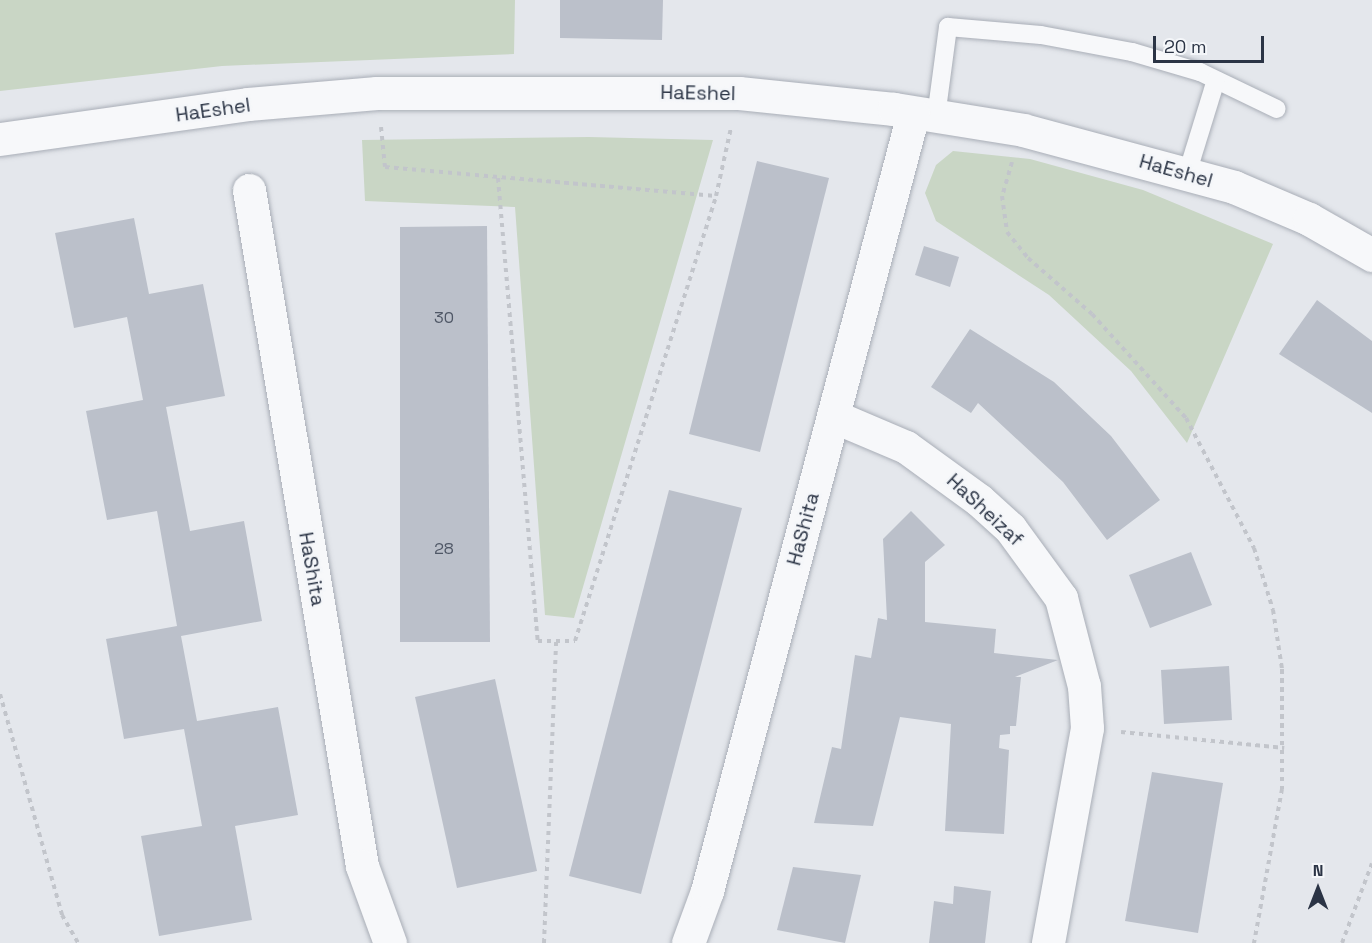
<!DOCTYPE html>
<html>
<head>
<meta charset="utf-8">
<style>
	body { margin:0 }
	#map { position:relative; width:1372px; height:943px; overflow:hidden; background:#e4e7ec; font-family:"Space Grotesk",sans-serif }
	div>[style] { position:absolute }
	.green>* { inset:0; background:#c9d6c5 }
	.building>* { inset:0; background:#bbc0ca }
	.path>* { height:4px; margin-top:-2px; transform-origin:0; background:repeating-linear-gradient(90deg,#c2c5cb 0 4.5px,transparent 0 9px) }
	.roads { filter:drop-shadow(0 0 2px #a9aeb7) drop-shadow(0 0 2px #a9aeb7) }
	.service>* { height:18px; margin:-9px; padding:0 9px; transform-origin:9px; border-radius:9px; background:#f7f8fa }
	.minor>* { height:33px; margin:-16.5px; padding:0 16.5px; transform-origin:16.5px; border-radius:16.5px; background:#f7f8fa }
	span { translate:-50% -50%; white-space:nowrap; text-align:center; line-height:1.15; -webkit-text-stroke:5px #f4f6f9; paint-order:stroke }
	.number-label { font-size:16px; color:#4f5766 }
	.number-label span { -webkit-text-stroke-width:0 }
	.street-label { font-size:20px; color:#2b3445 }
	.north { position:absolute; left:1288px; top:859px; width:60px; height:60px; -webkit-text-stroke:4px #f4f6f9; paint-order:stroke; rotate:0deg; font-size:16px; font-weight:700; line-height:24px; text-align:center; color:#2b3445 }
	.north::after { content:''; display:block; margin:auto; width:21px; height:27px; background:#2b3445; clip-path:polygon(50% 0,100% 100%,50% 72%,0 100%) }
	.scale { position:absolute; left:1153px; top:36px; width:111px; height:27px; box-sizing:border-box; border:3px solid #2b3445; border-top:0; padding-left:8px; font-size:18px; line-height:21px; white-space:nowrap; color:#2b3445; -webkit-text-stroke:4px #f4f6f9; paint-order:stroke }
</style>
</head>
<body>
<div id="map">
	<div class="green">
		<div style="clip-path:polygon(0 0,515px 0,514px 54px,222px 66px,0 91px)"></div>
		<div style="clip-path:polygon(589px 137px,713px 140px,574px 618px,545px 615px,515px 207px,365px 201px,362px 140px)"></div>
		<div style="clip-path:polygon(953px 151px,1030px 159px,1143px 190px,1273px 244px,1187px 443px,1131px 371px,1049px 295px,936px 221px,925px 193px,936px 165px)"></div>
	</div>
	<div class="building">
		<div style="clip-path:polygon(560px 0,663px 0,662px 40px,560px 38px)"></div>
		<div style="clip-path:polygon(757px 161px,829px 178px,760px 452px,689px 434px)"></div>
		<div style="clip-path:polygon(134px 218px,149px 294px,203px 284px,225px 396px,166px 407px,190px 531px,244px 521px,262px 621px,181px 636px,197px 721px,278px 707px,298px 815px,235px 826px,252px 920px,159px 936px,141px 836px,202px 826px,184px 729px,124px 739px,106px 639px,177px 626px,157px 511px,107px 520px,86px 411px,143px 400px,127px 317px,74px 328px,55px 233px)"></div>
		<div style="clip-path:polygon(487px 226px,490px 642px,400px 642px,400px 227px)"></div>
		<div style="clip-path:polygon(924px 246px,959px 257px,950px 287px,915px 275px)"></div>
		<div style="clip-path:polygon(1317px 300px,1372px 341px,1372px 413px,1279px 354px)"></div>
		<div style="clip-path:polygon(970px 329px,1054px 382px,1111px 436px,1160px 500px,1107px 540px,1063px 482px,978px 403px,971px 413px,931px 387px)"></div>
		<div style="clip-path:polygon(669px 490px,742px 508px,641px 894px,569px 876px)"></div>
		<div style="clip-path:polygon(911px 511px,945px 545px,925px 562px,925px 622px,996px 629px,994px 653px,1058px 660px,1015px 677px,1021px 677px,1016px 726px,1010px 726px,1010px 734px,1000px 735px,999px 748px,1009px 750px,1004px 834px,945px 831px,951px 724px,900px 717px,873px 826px,814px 823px,832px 747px,841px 749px,855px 655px,871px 658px,878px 618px,887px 620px,883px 539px)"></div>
		<div style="clip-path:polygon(1191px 552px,1212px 605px,1150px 628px,1129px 575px)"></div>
		<div style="clip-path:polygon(1229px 666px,1232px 720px,1164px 724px,1161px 670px)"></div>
		<div style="clip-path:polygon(495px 679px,537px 871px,457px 888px,415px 697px)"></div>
		<div style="clip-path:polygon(1152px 772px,1223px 783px,1198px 933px,1125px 921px)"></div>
		<div style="clip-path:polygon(793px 867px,861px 875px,845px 943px,777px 930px)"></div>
		<div style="clip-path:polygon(954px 886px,991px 891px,985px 943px,929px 943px,934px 901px,953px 904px)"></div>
	</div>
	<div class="path">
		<div style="left:381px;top:127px;width:40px;rotate:84.3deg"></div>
		<div style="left:385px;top:167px;width:332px;rotate:5deg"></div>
		<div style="left:716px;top:196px;width:70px;rotate:-77.6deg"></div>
		<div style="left:1012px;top:162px;width:35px;rotate:106deg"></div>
		<div style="left:1002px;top:196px;width:36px;rotate:82deg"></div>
		<div style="left:1007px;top:232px;width:33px;rotate:51deg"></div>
		<div style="left:1028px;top:258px;width:85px;rotate:41.2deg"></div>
		<div style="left:1092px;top:314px;width:140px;rotate:47.9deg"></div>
		<div style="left:1186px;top:418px;width:147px;rotate:62.4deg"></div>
		<div style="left:1254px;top:548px;width:65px;rotate:73deg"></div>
		<div style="left:1273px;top:610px;width:60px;rotate:81.3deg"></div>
		<div style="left:1282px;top:669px;width:120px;rotate:90deg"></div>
		<div style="left:1282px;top:789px;width:157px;rotate:100.3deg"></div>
		<div style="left:498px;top:178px;width:465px;rotate:85.1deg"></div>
		<div style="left:538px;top:641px;width:37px"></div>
		<div style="left:575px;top:641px;width:467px;rotate:-72.4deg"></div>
		<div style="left:0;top:694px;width:230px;rotate:74.3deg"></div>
		<div style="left:62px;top:915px;width:32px;rotate:60deg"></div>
		<div style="left:1121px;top:732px;width:164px;rotate:5.6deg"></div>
		<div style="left:544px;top:943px;width:302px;rotate:-87.7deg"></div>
		<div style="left:1342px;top:943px;width:85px;rotate:-69.4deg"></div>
	</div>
	<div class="roads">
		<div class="service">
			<div style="left:936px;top:117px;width:91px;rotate:-82.4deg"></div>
			<div style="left:948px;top:27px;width:93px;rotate:4.9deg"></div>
			<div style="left:1041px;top:35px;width:93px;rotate:10.6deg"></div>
			<div style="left:1132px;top:52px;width:71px;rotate:16.4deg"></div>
			<div style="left:1200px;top:72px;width:85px;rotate:25.7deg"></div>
			<div style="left:1187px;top:174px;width:98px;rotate:-72.9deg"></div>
		</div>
		<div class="minor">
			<div style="left:0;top:139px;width:250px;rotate:-8deg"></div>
			<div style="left:248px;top:104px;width:129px;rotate:-4.9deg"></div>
			<div style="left:377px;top:93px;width:362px"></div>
			<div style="left:739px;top:93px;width:156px;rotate:5.9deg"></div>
			<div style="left:894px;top:109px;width:131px;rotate:9.2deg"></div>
			<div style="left:1023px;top:130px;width:219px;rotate:15.1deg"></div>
			<div style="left:1234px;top:187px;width:82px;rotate:23.1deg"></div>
			<div style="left:1309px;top:219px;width:73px;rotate:29.7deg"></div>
			<div style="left:249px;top:190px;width:685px;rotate:80.51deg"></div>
			<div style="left:362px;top:866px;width:82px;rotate:70deg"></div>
			<div style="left:833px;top:416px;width:79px;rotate:23deg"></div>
			<div style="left:906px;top:447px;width:90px;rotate:36deg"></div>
			<div style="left:979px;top:500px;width:42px;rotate:42.1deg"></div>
			<div style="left:1010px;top:528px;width:87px;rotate:53.9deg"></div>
			<div style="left:1061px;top:598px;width:91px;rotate:75.4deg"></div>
			<div style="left:1084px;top:686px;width:42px;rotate:85.9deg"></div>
			<div style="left:1087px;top:728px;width:219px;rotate:100.3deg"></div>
			<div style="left:688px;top:943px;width:55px;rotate:-69.9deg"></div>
			<div style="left:707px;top:891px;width:804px;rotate:-75.15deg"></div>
		</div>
	</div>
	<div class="number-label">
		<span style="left:444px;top:318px">30</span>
		<span style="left:444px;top:549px">28</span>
	</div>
	<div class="street-label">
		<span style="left:698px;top:93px;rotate:1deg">HaEshel</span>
		<span style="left:213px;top:110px;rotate:-8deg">HaEshel</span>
		<span style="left:1176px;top:171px;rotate:16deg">HaEshel</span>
		<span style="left:985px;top:510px;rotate:43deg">HaSheizaf</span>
		<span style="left:803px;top:529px;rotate:-75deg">HaShita</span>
		<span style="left:312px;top:569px;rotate:80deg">HaShita</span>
	</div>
	<div class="north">N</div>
	<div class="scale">20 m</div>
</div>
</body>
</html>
